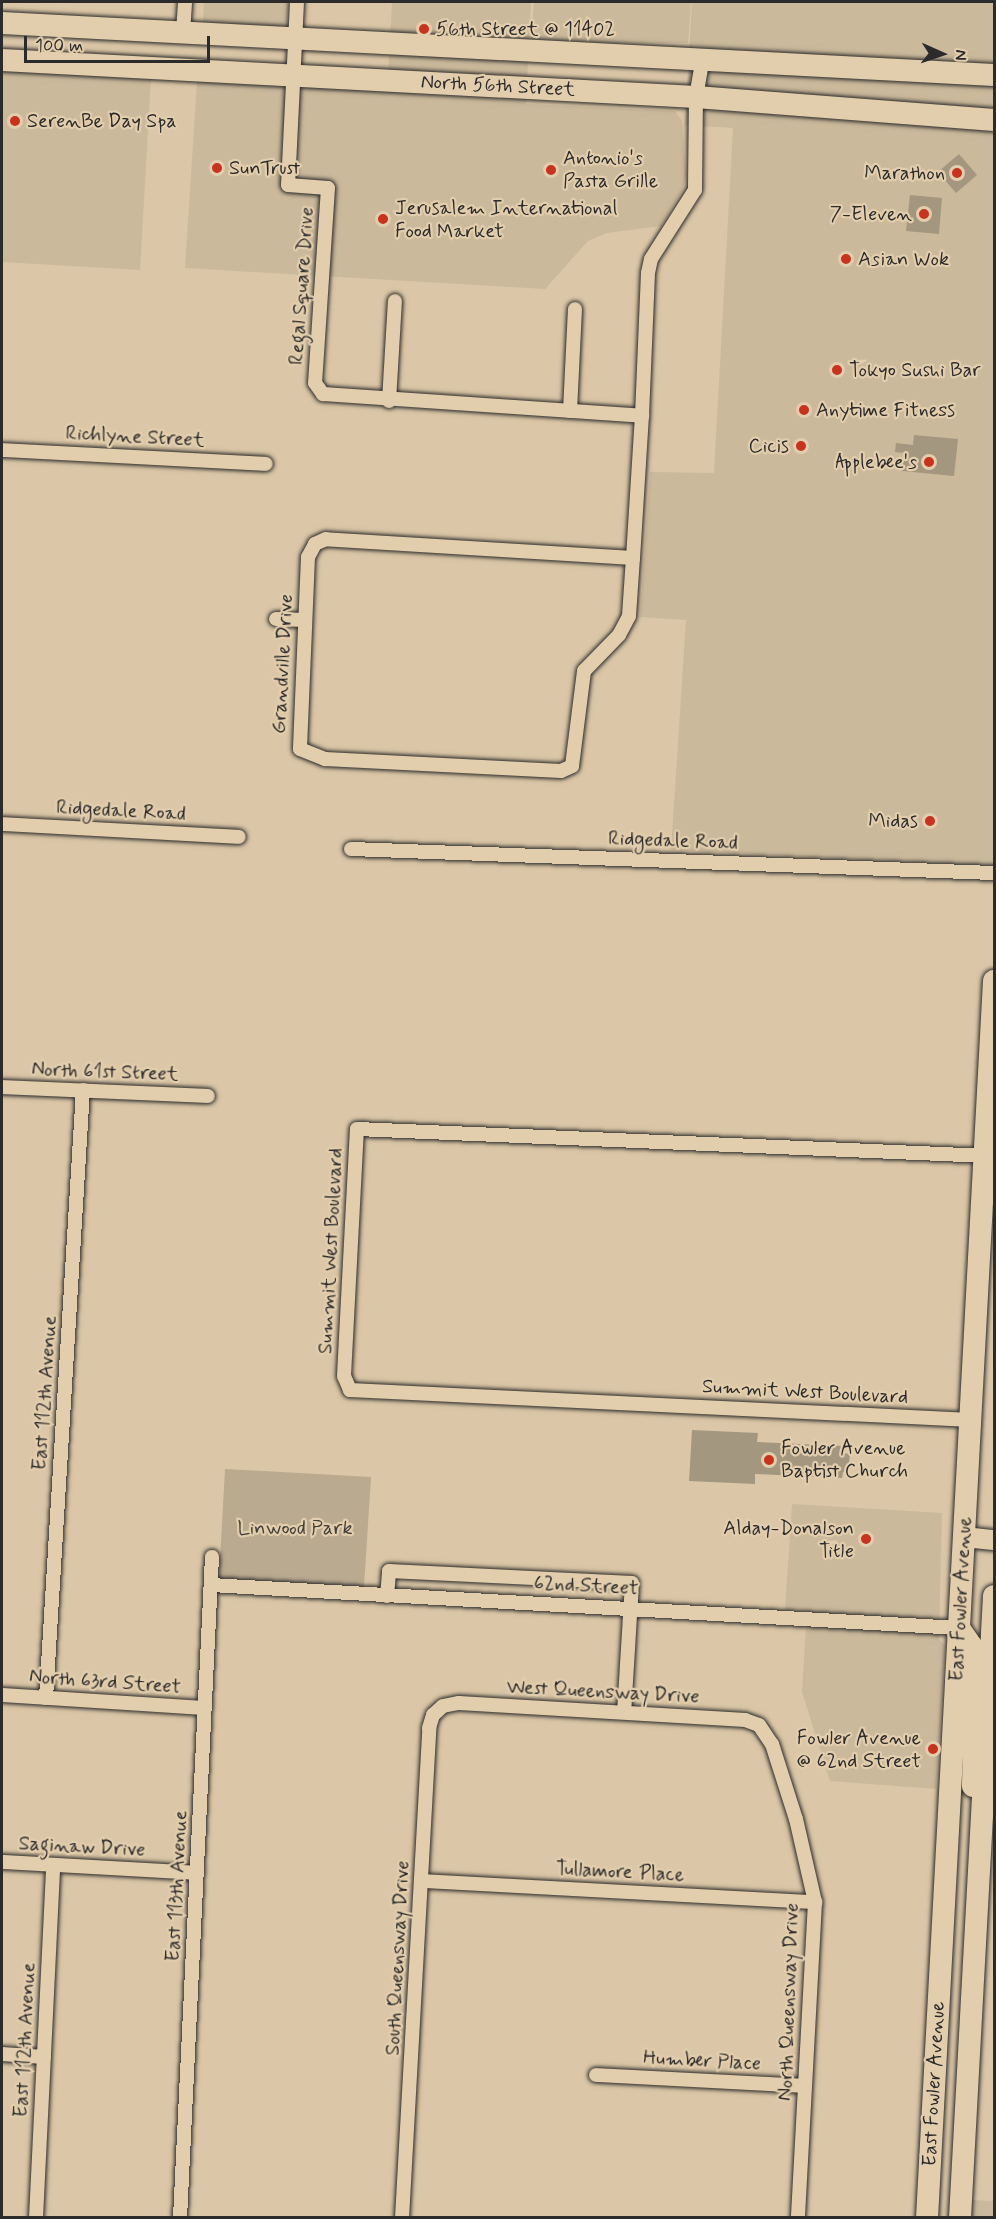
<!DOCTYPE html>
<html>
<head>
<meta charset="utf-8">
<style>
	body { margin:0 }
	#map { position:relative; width:996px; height:2219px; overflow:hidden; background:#dbc7a7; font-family:Mynerve,sans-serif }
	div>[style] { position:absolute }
	.built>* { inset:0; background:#cab99b }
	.green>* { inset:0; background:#baaa90 }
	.building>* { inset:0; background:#a49780 }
	.roads { filter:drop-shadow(0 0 2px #2b2b2b) drop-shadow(0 0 2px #2b2b2b) }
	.street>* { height:14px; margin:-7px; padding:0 7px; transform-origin:7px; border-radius:7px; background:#e2cdac }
	.secondary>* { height:20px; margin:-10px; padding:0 10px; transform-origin:10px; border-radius:10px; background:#e2cdac }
	.primary>* { height:22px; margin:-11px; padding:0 11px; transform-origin:11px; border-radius:11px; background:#e2cdac }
	.dots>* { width:16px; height:16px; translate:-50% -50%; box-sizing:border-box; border:3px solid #e2cdac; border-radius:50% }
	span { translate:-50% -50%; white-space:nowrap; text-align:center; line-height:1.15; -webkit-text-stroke:4.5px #e2cdac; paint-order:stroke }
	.poi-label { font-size:20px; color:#2b2b2b }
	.left { translate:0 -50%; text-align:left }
	.right { translate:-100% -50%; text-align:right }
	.street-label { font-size:20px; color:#2b2b2b }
	.park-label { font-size:20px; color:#403e3a }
	.frame { position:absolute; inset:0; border:3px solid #2b2b2b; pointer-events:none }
	.north { position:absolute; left:912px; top:24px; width:60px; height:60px; -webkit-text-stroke:4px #e2cdac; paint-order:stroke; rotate:93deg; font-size:16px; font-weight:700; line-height:24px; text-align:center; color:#2b2b2b }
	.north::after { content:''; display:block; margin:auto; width:21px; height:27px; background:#2b2b2b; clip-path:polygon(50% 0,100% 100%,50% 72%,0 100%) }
	.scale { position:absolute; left:24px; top:36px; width:186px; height:27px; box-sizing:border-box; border:3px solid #2b2b2b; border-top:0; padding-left:8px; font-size:18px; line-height:21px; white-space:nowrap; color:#2b2b2b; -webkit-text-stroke:4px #e2cdac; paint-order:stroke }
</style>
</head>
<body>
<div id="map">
	<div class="built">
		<div style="clip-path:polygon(204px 2px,288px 2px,287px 27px,203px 22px)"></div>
		<div style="clip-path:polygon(392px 2px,531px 2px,526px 104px,675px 111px,682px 121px,686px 175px,683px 189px,661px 226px,607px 233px,588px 241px,545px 289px,185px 268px,197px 81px,387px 91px)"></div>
		<div style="clip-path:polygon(534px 2px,691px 2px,688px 43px,531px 42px)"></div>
		<div style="clip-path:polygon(692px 2px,994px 2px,994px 866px,671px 850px,686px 620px,640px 617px,650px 472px,714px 473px,733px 128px,685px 125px)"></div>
		<div style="clip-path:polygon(2px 69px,151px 78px,140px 270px,2px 262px)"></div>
		<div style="clip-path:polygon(792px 1504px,942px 1513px,939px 1639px,945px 1646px,936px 1789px,830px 1781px,802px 1692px,807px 1611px,785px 1610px)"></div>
		<div style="clip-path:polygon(971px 2200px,994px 2201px,994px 2217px,970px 2218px)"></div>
	</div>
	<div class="green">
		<div style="clip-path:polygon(225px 1469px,371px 1477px,364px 1587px,219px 1579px)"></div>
	</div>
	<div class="building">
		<div style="clip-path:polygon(959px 154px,977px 175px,956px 193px,938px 172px)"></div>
		<div style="clip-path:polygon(910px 195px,942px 198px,939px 234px,906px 231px)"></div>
		<div style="clip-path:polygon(914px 435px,958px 439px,954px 476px,902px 471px,904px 453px,895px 452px,896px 443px,913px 445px)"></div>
		<div style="clip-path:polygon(692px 1430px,758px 1433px,757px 1442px,844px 1446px,843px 1453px,850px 1454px,848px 1473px,843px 1472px,842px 1478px,755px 1474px,755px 1484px,689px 1481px)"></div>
	</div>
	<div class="roads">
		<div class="street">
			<div style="left:297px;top:2px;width:183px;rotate:92.8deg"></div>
			<div style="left:288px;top:185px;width:40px;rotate:4.3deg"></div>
			<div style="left:328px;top:188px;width:195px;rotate:93.8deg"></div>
			<div style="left:315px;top:383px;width:14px;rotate:54deg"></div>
			<div style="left:323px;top:394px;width:320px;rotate:3.9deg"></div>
			<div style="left:183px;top:32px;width:30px;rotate:-86deg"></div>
			<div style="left:389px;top:401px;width:100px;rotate:-86.6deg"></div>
			<div style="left:570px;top:411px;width:102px;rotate:-87.2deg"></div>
			<div style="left:2px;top:450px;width:264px;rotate:3deg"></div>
			<div style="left:633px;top:558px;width:308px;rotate:-176.5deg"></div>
			<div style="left:326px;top:539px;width:12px;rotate:156deg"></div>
			<div style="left:315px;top:544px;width:15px;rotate:118deg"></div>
			<div style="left:308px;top:557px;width:192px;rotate:92.4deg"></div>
			<div style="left:300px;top:749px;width:27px;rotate:22deg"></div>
			<div style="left:325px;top:759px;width:236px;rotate:2.9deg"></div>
			<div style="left:561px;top:771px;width:12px;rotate:-24deg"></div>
			<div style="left:572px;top:766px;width:96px;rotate:-82.8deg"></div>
			<div style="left:584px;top:671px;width:50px;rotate:-45.8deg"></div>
			<div style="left:619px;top:635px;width:21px;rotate:-62deg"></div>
			<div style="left:629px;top:616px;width:58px;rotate:-86.1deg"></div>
			<div style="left:633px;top:558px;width:142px;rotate:-86.4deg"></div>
			<div style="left:642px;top:416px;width:143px;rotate:-87.6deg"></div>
			<div style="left:648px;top:273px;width:14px;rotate:-78deg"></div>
			<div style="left:651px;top:259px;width:82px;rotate:-57.5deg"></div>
			<div style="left:695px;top:190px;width:93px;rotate:-89.4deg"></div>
			<div style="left:696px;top:97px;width:41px;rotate:-80.1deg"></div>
			<div style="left:276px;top:619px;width:29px;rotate:2deg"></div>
			<div style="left:2px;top:824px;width:237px;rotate:3.1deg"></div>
			<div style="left:351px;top:849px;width:643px;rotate:2.14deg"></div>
			<div style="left:2px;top:1087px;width:206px;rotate:2.5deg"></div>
			<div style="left:971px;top:1420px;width:622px;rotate:-177.23deg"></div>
			<div style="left:350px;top:1390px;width:15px;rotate:-113deg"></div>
			<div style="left:344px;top:1376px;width:247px;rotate:-87deg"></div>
			<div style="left:357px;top:1129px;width:633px;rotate:2.45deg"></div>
			<div style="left:211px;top:1585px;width:749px;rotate:3.29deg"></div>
			<div style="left:387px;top:1596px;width:25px;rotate:-85deg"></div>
			<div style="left:389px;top:1571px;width:243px;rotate:2.8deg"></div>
			<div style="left:632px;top:1583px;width:129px;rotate:93.5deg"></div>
			<div style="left:2px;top:1695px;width:203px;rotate:3.7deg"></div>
			<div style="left:46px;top:1698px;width:609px;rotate:-86.52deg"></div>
			<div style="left:2px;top:1862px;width:195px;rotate:3.2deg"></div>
			<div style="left:423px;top:1881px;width:393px;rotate:3.1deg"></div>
			<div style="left:2px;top:2054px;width:42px;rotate:4.1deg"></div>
			<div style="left:596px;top:2075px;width:209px;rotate:3deg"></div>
			<div style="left:36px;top:2218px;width:353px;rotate:-87.2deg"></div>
			<div style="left:180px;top:2218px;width:662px;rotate:-87.23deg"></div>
			<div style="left:402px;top:2218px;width:491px;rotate:-86.8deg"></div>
			<div style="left:429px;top:1728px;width:14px;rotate:-73deg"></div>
			<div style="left:433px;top:1715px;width:13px;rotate:-42deg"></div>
			<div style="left:443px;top:1706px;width:16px;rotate:-11deg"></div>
			<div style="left:459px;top:1703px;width:287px;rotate:3.4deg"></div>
			<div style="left:745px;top:1720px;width:15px;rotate:20deg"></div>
			<div style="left:759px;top:1725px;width:23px;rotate:56deg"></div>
			<div style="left:772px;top:1744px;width:79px;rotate:72.3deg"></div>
			<div style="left:796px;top:1819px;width:85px;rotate:77.1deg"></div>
			<div style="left:815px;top:1902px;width:316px;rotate:93.1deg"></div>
		</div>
		<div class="secondary">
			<div style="left:964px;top:1537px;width:30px;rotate:6deg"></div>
		</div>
		<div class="primary">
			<div style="left:2px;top:23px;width:993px;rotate:3deg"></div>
			<div style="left:2px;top:60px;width:695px;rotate:3.05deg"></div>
			<div style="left:696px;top:97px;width:299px;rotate:4.4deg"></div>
			<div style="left:959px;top:1628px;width:29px;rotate:55deg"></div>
			<div style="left:976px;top:1652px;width:134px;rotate:91.3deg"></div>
			<div style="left:927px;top:2218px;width:1239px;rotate:-86.9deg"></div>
			<div style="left:960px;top:2218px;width:623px;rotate:-86.87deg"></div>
		</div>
	</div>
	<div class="dots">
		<div style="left:424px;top:29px;background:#c8321e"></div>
		<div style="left:15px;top:121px;background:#c8321e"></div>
		<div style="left:217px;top:168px;background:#c8321e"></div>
		<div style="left:551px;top:170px;background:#c8321e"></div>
		<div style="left:957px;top:173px;background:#c8321e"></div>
		<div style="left:924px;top:214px;background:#c8321e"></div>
		<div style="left:383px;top:219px;background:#c8321e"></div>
		<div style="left:846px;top:259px;background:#c8321e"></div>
		<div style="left:837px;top:370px;background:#c8321e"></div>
		<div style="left:804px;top:410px;background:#c8321e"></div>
		<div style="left:801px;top:446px;background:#c8321e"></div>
		<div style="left:929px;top:462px;background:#c8321e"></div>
		<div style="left:930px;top:821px;background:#c8321e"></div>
		<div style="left:769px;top:1460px;background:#c8321e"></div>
		<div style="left:866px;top:1539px;background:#c8321e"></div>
		<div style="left:933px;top:1749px;background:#c8321e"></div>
	</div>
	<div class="poi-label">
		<span class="left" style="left:436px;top:29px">56th Street @ 11402</span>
		<span class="left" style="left:27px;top:121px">SerenBe Day Spa</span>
		<span class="left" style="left:563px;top:170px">Antonio's<br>Pasta Grille</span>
		<span class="left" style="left:229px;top:168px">SunTrust</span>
		<span class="right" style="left:945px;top:173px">Marathon</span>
		<span class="left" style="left:395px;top:220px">Jerusalem International<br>Food Market</span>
		<span class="right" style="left:912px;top:214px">7-Eleven</span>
		<span class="left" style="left:858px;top:259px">Asian Wok</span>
		<span class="left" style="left:849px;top:370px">Tokyo Sushi Bar</span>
		<span class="left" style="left:816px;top:410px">Anytime Fitness</span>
		<span class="right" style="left:789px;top:446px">Cicis</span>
		<span class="right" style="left:917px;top:462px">Applebee's</span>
		<span class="right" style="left:918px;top:821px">Midas</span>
		<span class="left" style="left:781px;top:1460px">Fowler Avenue<br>Baptist Church</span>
		<span class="right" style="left:854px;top:1540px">Alday-Donalson<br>Title</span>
		<span class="right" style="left:921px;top:1750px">Fowler Avenue<br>@ 62nd Street</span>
	</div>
	<div class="street-label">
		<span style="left:498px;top:86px;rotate:3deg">North 56th Street</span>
		<span style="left:302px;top:286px;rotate:-86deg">Regal Square Drive</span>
		<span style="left:135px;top:437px;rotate:3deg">Richlyne Street</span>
		<span style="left:283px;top:664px;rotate:-87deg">Grandville Drive</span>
		<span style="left:121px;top:811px;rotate:3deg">Ridgedale Road</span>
		<span style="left:673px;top:841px;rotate:2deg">Ridgedale Road</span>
		<span style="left:105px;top:1072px;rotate:2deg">North 61st Street</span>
		<span style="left:331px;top:1251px;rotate:-87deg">Summit West Boulevard</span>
		<span style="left:805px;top:1392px;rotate:3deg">Summit West Boulevard</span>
		<span style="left:45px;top:1393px;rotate:-86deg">East 112th Avenue</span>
		<span style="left:586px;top:1586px;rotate:3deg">62nd Street</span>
		<span style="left:961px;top:1599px;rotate:-87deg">East Fowler Avenue</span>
		<span style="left:105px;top:1682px;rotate:4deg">North 63rd Street</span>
		<span style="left:603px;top:1692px;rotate:3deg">West Queensway Drive</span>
		<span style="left:82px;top:1847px;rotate:3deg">Saginaw Drive</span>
		<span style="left:620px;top:1872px;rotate:3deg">Tullamore Place</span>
		<span style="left:177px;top:1886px;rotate:-87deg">East 113th Avenue</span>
		<span style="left:398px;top:1958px;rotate:-87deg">South Queensway Drive</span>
		<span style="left:789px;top:2002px;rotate:-88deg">North Queensway Drive</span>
		<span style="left:25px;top:2040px;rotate:-87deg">East 112th Avenue</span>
		<span style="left:702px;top:2061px;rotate:3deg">Humber Place</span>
		<span style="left:934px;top:2084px;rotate:-87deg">East Fowler Avenue</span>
	</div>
	<div class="park-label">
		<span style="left:295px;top:1528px">Linwood Park</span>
	</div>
	<div class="frame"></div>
	<div class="north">N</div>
	<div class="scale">100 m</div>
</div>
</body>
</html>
